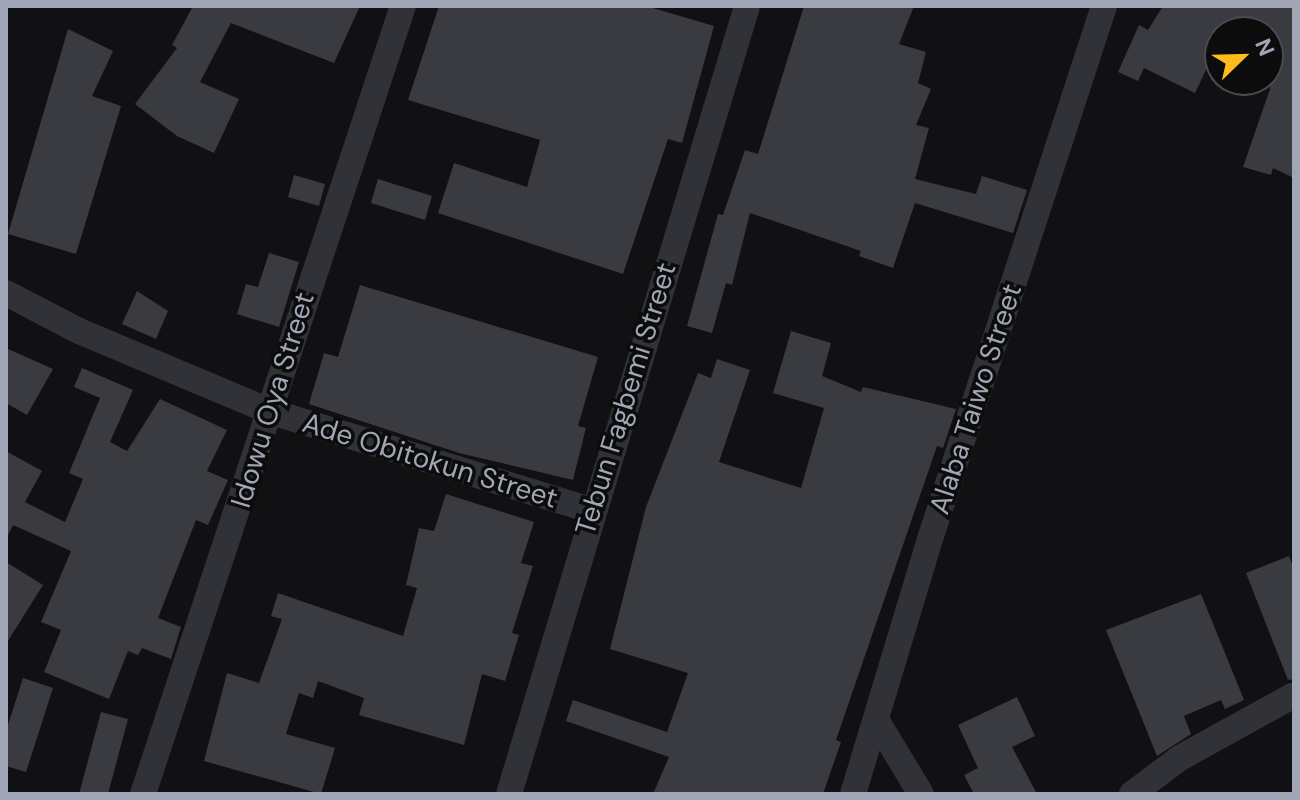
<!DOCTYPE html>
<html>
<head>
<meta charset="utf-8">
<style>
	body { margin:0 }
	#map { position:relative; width:1300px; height:800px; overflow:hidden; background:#111012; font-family:"DM Sans",sans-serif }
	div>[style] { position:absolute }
	.building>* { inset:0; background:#3a3b40 }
	.street>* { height:26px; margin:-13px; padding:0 13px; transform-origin:13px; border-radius:13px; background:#313238 }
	span { translate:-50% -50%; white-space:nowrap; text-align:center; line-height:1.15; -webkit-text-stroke:7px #0c0c0d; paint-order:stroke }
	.street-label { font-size:28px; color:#a0a6b5 }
	.frame { position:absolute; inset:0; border:8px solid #a0a6b5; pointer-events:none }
	.north { position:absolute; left:1204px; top:16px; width:80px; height:80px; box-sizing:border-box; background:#0c0c0d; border:2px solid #474a50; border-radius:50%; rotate:67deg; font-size:22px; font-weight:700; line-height:32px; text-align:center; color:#a0a6b5 }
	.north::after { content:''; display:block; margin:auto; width:28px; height:36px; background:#ffba1c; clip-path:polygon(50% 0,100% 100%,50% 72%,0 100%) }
</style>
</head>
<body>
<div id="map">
	<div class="building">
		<div style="clip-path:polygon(193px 6px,360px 6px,334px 63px,231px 23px,200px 82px,239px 99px,214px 153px,177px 136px,135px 104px,177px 48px,172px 45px)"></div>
		<div style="clip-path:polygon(439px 6px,646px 6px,714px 26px,682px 143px,668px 139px,623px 274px,438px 213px,454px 163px,527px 187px,540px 140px,408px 100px)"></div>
		<div style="clip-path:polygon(804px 6px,914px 6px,899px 44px,926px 52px,918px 83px,931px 89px,916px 125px,929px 128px,915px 179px,976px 194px,982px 176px,1027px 190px,1013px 233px,915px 203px,893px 268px,859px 256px,861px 251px,750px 213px,732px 285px,726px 283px,712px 333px,687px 326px,718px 214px,723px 215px,745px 150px,758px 154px)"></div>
		<div style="clip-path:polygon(1163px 6px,1294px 6px,1294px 178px,1273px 168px,1271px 175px,1243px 167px,1270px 89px,1268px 32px,1220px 32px,1220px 57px,1214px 53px,1195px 93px,1144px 68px,1138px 81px,1118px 72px,1139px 25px,1148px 30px)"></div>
		<div style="clip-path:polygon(68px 29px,113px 51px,92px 96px,121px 106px,76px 254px,8px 234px)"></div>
		<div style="clip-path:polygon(294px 175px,325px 184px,319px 206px,288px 197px)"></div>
		<div style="clip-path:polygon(378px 179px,432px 196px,425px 220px,371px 203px)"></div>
		<div style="clip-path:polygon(269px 253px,299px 262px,279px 327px,237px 314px,246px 284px,258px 287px)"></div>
		<div style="clip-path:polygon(360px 285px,598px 357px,578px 426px,586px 428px,573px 480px,459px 453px,309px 404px,324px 353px,338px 357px)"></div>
		<div style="clip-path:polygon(137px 291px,168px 311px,156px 339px,122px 324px)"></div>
		<div style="clip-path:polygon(791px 331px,831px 343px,822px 376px,861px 392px,863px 387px,956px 409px,943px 448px,937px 446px,836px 740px,841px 742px,823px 794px,653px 794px,669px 757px,566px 721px,573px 700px,667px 732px,688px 673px,610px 649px,646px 507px,698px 373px,711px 378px,717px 359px,750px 370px,719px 462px,801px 488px,824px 408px,773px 393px)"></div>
		<div style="clip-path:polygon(6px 348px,53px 369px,27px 415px,6px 403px)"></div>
		<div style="clip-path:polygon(82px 368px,133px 390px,110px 442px,127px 451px,160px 399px,227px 430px,207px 471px,228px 480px,208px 525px,196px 520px,158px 618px,181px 627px,171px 659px,142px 648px,138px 655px,128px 651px,109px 699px,44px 672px,61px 630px,41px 622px,71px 551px,13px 525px,6px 539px,6px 451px,42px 471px,25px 502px,65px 522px,83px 479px,69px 473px,100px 398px,74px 387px)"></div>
		<div style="clip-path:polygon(446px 494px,534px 522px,521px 563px,533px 566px,512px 633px,519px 635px,505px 681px,482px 674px,464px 745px,359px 715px,364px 698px,318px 681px,313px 698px,299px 693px,286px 734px,335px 748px,321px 794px,204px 761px,227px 673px,259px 683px,282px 619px,271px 616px,278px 593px,403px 636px,417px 588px,406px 585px,419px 528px,434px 531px)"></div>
		<div style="clip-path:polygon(1289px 556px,1294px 569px,1294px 679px,1288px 680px,1246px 573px)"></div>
		<div style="clip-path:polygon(6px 562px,43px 585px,6px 644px)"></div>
		<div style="clip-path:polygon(1201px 594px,1244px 700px,1225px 709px,1221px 700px,1184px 716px,1191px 734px,1157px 756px,1106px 630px)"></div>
		<div style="clip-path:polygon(23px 678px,53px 688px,26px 772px,6px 766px,6px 731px)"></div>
		<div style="clip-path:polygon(1017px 697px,1035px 736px,1012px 747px,1037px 794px,974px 794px,964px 775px,978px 768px,958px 725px)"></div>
		<div style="clip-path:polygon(101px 712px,128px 719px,108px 794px,79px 794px)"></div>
	</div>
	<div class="street">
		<div style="left:6px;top:293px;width:82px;rotate:27.5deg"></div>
		<div style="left:79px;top:331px;width:209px;rotate:22.8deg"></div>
		<div style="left:272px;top:412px;width:334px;rotate:17.1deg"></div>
		<div style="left:878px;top:723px;width:83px;rotate:58.8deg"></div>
		<div style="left:143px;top:794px;width:830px;rotate:-71.74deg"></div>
		<div style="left:509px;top:794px;width:823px;rotate:-73.19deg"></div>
		<div style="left:853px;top:794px;width:270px;rotate:-73.2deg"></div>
		<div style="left:931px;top:536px;width:558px;rotate:-71.92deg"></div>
		<div style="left:1132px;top:794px;width:60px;rotate:-36.9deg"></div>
		<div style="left:1180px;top:758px;width:130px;rotate:-28.9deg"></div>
	</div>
	<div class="street-label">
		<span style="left:626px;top:399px;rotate:-73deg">Tebun Fagbemi Street</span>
		<span style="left:976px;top:399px;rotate:-72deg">Alaba Taiwo Street</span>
		<span style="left:273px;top:400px;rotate:-73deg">Idowu Oya Street</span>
		<span style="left:430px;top:461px;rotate:17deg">Ade Obitokun Street</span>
	</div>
	<div class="frame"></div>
	<div class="north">N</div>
</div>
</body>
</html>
